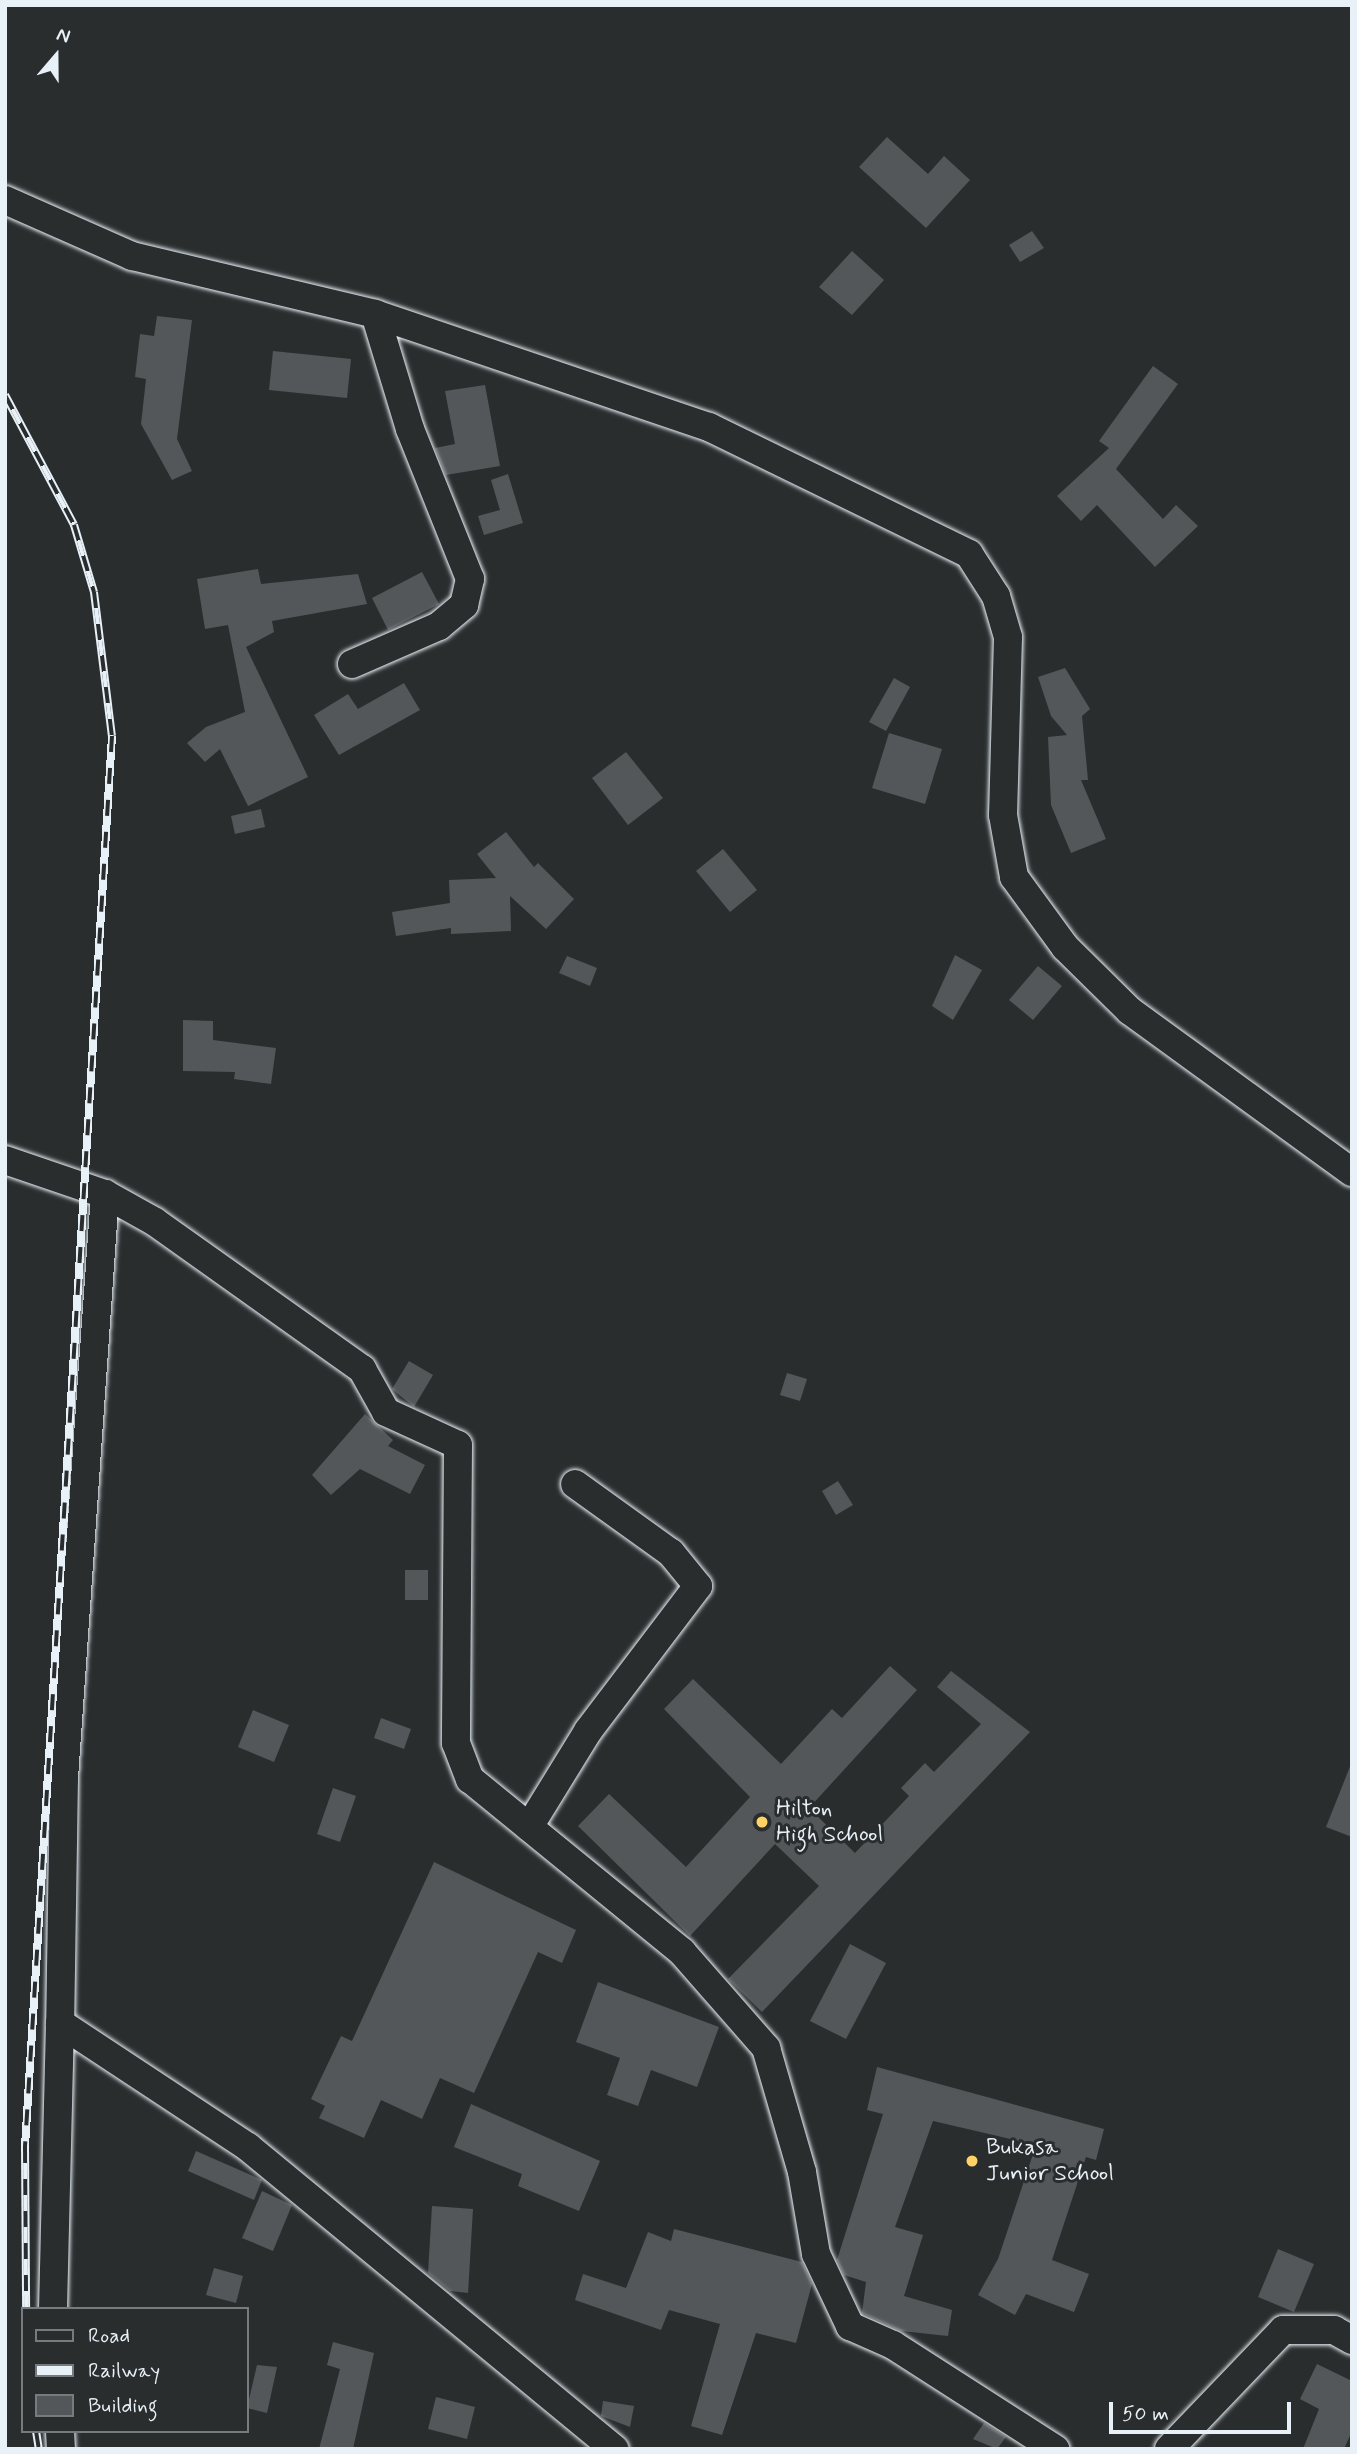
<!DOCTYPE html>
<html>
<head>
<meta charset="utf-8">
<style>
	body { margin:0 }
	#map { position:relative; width:1357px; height:2454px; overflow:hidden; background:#2a2d2e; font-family:Mynerve,sans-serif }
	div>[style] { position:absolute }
	.building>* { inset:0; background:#535759 }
	.roads { filter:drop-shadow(0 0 2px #e8f1f8) drop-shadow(0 0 2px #e8f1f8) }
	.minor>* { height:28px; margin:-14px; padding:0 14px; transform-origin:14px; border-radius:14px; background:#2a2d2e }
	.rail>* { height:8px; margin-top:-4px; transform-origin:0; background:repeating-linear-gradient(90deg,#2a2d2e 0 16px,#e8f1f8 0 32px); box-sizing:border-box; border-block:2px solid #e8f1f8 }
	.dots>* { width:19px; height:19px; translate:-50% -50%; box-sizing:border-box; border:4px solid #2a2d2e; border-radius:50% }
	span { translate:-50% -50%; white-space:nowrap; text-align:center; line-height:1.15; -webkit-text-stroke:6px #2a2d2e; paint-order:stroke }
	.poi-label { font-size:23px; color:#e8f1f8 }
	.left { translate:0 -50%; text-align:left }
	.frame { position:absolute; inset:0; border:7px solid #e8f1f8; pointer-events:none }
	.legend { position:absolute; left:21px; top:2307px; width:228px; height:126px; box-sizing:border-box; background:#2a2d2e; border:2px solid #767b7f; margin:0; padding:9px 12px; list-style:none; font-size:21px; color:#e8f1f8 }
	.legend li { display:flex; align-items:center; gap:14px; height:35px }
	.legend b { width:35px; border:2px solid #767b7f }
	.north { position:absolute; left:21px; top:21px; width:70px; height:70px; -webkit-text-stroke:5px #2a2d2e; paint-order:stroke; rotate:20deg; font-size:19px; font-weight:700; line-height:28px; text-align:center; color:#e8f1f8 }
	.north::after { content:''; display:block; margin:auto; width:24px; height:32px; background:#e8f1f8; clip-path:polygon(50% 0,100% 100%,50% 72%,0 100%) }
	.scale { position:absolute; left:1109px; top:2402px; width:182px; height:32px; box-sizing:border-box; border:4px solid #e8f1f8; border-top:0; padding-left:9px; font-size:21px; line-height:24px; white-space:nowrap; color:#e8f1f8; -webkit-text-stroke:5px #2a2d2e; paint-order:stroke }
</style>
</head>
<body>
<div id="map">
	<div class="building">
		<div style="clip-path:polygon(887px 137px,928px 174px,944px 156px,970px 180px,926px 228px,859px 167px)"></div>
		<div style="clip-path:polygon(1032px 231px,1044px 248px,1020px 262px,1009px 245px)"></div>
		<div style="clip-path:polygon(852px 251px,884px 280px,852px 315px,819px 287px)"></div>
		<div style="clip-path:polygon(157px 316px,192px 320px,177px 439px,192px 471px,172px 480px,141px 424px,146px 379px,135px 377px,140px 334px,154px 336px)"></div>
		<div style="clip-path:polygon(273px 351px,351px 359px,347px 398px,269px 390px)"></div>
		<div style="clip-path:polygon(1153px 366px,1178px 384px,1116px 469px,1163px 519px,1176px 505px,1198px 526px,1155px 567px,1097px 505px,1081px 521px,1057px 496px,1109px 448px,1099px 441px)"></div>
		<div style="clip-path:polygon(485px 385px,500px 466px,446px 475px,435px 448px,455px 444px,445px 391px)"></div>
		<div style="clip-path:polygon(508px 474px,523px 523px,484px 535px,478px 516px,500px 510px,491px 480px)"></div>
		<div style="clip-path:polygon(258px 569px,261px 584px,358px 574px,367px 604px,272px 621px,274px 632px,246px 647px,308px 777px,248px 806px,220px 749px,205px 762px,187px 743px,206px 727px,245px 712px,228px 625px,205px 629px,197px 579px)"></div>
		<div style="clip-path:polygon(422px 572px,439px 604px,388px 630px,372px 598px)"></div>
		<div style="clip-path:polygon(1065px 668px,1090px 709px,1082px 716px,1088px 780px,1081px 780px,1106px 839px,1071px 853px,1051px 805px,1048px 737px,1067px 735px,1051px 716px,1038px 677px)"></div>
		<div style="clip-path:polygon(894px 678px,910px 687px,886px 731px,869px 722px)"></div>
		<div style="clip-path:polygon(404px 683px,420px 710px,339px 755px,314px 715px,348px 694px,358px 709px)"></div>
		<div style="clip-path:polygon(889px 733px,942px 749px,925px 804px,872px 788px)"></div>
		<div style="clip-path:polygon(626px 752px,663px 798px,628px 825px,592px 778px)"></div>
		<div style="clip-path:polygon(261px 809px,265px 827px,235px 834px,231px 816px)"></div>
		<div style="clip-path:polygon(506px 832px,534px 867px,538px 863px,574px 899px,546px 929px,510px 896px,511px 931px,451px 934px,451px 928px,396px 936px,392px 912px,450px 903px,449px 880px,496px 878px,477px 854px)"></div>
		<div style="clip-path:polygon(723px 849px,757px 890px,730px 912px,696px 871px)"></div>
		<div style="clip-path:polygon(955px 955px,982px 970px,953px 1020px,932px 1006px)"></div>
		<div style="clip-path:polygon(567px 956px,597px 968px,590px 986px,559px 973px)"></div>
		<div style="clip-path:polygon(1038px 966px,1062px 986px,1033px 1020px,1009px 1000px)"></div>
		<div style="clip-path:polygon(183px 1020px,213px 1021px,213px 1040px,276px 1048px,271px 1084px,234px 1079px,235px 1072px,183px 1071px)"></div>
		<div style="clip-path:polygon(409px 1361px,433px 1375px,414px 1407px,392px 1389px)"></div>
		<div style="clip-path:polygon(787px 1373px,807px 1379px,800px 1401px,780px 1395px)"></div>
		<div style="clip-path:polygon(365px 1414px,393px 1440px,388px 1446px,425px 1465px,410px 1494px,360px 1469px,331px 1495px,312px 1475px)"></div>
		<div style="clip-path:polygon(838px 1481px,853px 1505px,836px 1515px,822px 1491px)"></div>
		<div style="clip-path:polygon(405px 1570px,428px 1570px,428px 1600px,405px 1600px)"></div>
		<div style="clip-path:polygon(890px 1666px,917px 1690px,809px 1808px,855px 1853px,909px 1796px,901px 1788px,925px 1763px,934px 1772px,981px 1724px,937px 1687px,951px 1671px,1030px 1732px,762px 2012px,728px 1979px,819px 1886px,775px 1844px,690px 1936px,578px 1826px,609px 1794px,686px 1867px,750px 1797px,664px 1709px,693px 1679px,781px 1764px,832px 1709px,842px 1718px)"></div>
		<div style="clip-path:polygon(253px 1710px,289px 1725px,274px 1762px,238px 1747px)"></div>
		<div style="clip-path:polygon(381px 1718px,411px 1729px,404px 1749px,374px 1738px)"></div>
		<div style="clip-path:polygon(1351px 1764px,1352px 1764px,1352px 1837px,1326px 1827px)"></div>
		<div style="clip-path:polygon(333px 1788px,356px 1796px,340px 1842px,317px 1834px)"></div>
		<div style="clip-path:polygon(434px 1862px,576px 1930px,562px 1963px,538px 1952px,474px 2093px,440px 2078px,422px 2119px,381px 2100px,364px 2138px,319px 2118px,325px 2106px,311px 2099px,341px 2036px,352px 2041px)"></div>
		<div style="clip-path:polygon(850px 1944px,886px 1963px,846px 2039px,810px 2021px)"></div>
		<div style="clip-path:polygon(598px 1982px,719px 2027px,697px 2087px,651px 2070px,638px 2106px,607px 2095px,620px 2058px,576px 2042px)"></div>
		<div style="clip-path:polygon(877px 2067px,1104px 2129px,1096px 2160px,1086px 2157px,1052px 2260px,1089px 2274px,1074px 2312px,1026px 2294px,1015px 2315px,978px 2295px,998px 2259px,1036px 2145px,933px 2121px,895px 2227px,923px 2235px,904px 2296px,952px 2310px,948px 2336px,901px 2331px,862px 2313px,866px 2282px,844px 2275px,837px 2260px,883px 2114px,867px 2110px)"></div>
		<div style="clip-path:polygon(471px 2104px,600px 2161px,579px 2211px,518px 2186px,522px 2174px,454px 2147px)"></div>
		<div style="clip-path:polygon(196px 2151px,262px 2180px,254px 2200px,188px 2171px)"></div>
		<div style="clip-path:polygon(262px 2191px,292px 2205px,273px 2251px,242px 2238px)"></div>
		<div style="clip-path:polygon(432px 2206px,473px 2209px,468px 2293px,450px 2291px,428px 2273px)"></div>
		<div style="clip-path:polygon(674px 2229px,802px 2262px,812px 2284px,796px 2343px,756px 2333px,722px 2435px,691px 2426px,720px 2324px,669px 2310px,661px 2330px,575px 2300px,583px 2274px,626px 2288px,648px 2232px,671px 2241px)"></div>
		<div style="clip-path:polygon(1278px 2249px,1314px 2264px,1294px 2312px,1258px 2297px)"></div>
		<div style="clip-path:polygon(214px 2268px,243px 2276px,236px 2303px,206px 2295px)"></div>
		<div style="clip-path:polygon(333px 2342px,374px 2353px,353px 2449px,319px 2449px,340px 2369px,327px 2365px)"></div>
		<div style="clip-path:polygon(1317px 2364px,1352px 2381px,1352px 2431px,1344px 2449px,1303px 2449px,1319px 2409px,1300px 2399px)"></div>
		<div style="clip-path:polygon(257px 2365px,277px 2367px,267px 2413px,247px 2408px)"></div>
		<div style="clip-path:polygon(436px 2397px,475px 2407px,467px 2439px,428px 2429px)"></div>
		<div style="clip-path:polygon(603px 2401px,634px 2406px,630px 2427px,601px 2416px)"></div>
		<div style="clip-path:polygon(984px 2423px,1006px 2437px,997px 2449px,973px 2439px)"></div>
	</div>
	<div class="roads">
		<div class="minor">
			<div style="left:5px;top:200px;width:139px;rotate:23.8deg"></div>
			<div style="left:132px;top:256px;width:250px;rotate:13.4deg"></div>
			<div style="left:375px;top:314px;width:353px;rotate:18.7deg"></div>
			<div style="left:709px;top:427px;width:289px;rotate:26deg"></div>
			<div style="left:969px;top:554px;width:50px;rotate:57.3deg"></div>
			<div style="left:996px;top:596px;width:43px;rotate:73.7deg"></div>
			<div style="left:1008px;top:637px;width:178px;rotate:91.6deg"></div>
			<div style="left:1003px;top:815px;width:63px;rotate:79.9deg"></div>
			<div style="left:1014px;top:877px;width:87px;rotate:53.9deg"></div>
			<div style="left:1065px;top:947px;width:91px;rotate:44.6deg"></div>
			<div style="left:1130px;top:1011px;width:274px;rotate:36deg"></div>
			<div style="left:352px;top:664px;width:95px;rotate:-23.6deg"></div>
			<div style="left:439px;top:626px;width:33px;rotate:-40deg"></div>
			<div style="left:464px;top:605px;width:27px;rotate:-77deg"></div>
			<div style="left:470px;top:579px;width:162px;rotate:-111.8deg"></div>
			<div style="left:410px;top:429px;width:120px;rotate:-106.9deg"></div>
			<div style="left:5px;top:1160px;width:106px;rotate:18.8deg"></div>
			<div style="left:105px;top:1194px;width:57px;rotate:29.2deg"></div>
			<div style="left:155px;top:1222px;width:254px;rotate:35.4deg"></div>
			<div style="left:362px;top:1369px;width:49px;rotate:60.8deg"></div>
			<div style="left:386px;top:1412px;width:79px;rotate:24.6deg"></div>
			<div style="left:458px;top:1445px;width:298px;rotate:90.4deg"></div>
			<div style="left:456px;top:1743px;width:39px;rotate:69deg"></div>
			<div style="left:470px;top:1779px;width:274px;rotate:39.2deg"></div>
			<div style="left:682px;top:1952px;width:128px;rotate:48.8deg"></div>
			<div style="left:766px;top:2048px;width:129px;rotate:73.8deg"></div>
			<div style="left:802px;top:2172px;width:83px;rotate:80.3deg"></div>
			<div style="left:816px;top:2254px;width:80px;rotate:64.7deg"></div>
			<div style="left:850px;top:2326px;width:47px;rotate:23.8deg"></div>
			<div style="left:893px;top:2345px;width:193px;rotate:32.7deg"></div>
			<div style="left:105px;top:1194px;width:585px;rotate:94.02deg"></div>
			<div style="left:64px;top:1778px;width:245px;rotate:90.9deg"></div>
			<div style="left:60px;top:2023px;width:225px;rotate:33.4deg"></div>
			<div style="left:248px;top:2147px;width:475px;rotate:39.5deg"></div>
			<div style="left:529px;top:1827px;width:113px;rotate:-58.4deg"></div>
			<div style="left:588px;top:1731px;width:182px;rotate:-52.8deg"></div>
			<div style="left:698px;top:1586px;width:43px;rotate:-129.3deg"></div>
			<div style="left:671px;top:1553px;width:118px;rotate:-144.3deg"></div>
			<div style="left:53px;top:2309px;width:286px;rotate:-88.6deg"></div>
			<div style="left:60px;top:2431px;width:18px;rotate:87deg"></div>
			<div style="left:1169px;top:2449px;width:165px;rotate:-46.2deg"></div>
			<div style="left:1283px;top:2330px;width:51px"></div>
			<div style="left:1334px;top:2330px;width:21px;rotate:29deg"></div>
		</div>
	</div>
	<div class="rail">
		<div style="left:5px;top:395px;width:147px;rotate:62deg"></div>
		<div style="left:74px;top:525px;width:70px;rotate:73.4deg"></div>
		<div style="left:94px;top:592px;width:145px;rotate:82.9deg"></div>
		<div style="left:112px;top:736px;width:1414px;rotate:93.53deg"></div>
		<div style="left:25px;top:2147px;width:162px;rotate:89.6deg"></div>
		<div style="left:36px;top:2431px;width:18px;rotate:81deg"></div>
	</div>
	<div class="dots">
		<div style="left:762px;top:1822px;background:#ffd166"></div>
		<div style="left:972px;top:2161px;background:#ffd166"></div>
	</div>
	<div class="poi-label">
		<span class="left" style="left:776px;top:1822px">Hilton<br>High School</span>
		<span class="left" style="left:986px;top:2161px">Bukasa<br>Junior School</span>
	</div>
	<div class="frame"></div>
	<ul class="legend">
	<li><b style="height:9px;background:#2a2d2e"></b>Road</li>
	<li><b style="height:9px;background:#e8f1f8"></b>Railway</li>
	<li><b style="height:19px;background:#535759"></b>Building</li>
	</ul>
	<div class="north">N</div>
	<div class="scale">50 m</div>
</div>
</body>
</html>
